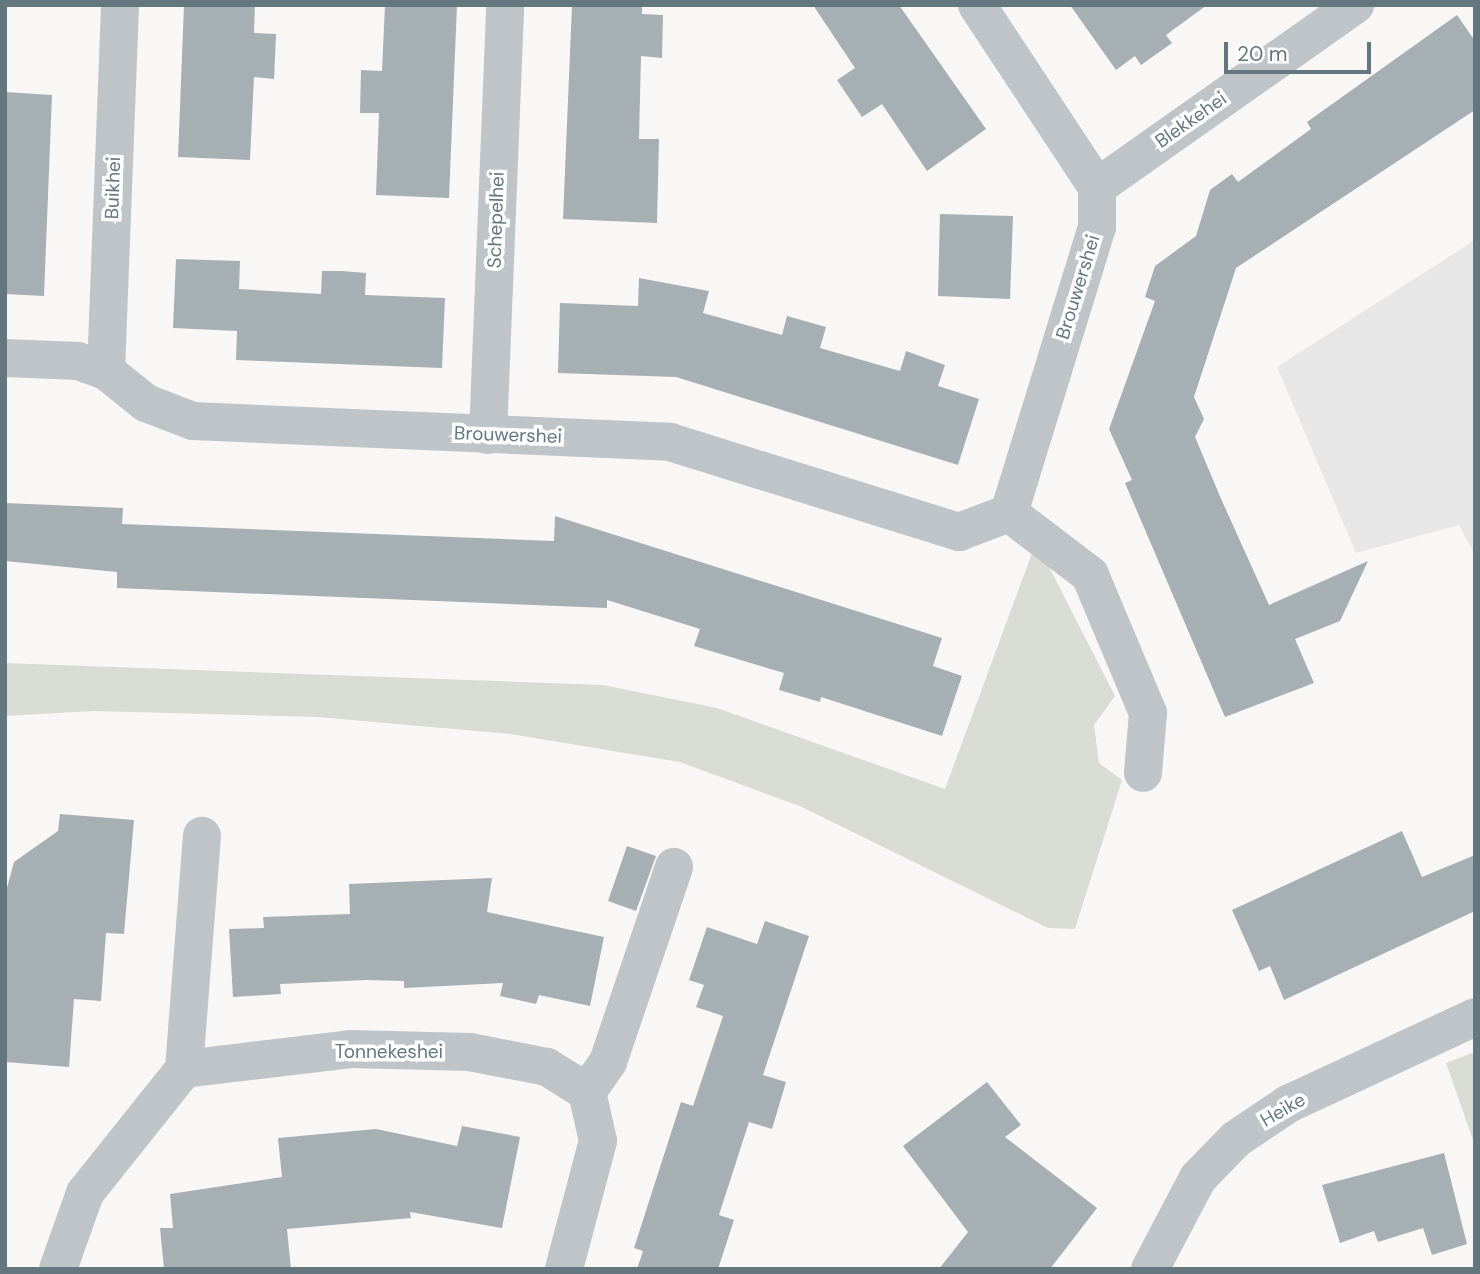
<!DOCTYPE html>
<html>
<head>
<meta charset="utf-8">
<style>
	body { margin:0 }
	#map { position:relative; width:1480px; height:1274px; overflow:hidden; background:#f8f7f5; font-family:"DM Sans",sans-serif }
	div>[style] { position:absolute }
	.built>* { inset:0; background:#e6e7e6 }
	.green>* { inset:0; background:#d8dcd4 }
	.building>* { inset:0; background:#a6b0b4 }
	.minor>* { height:38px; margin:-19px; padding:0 19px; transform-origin:19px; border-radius:19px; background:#bec4c7 }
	span { translate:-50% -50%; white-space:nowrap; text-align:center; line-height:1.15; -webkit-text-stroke:7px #fff; paint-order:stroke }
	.street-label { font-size:19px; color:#64777f }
	.frame { position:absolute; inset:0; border:7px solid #64777f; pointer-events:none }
	.scale { position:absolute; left:1224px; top:42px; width:147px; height:32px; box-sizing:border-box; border:4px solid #64777f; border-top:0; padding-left:9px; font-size:21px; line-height:24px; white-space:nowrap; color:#64777f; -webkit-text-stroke:5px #fff; paint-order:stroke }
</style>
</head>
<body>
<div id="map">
	<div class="built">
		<div style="clip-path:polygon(1475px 240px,1475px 555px,1459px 525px,1356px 553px,1277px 367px)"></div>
	</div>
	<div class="green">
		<div style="clip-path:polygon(1032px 553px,1047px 563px,1115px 696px,1094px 725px,1099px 763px,1122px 780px,1075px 929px,1048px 928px,802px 807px,680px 762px,510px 734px,318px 717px,93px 711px,5px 716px,5px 663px,603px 685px,717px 708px,945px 789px)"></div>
		<div style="clip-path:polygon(1475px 1052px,1475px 1146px,1446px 1063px)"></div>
	</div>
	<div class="building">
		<div style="clip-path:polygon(184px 5px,255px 5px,254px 33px,276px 34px,274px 79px,254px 77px,250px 160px,178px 157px)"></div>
		<div style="clip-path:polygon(385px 5px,457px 5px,449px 198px,376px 195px,379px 113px,360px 113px,361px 70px,382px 71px)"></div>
		<div style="clip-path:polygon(572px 5px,642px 5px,642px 14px,663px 15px,662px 58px,641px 56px,639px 139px,659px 139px,657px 223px,563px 219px)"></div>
		<div style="clip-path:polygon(813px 5px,899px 5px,986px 129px,927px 171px,882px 104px,862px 117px,837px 80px,855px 68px)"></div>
		<div style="clip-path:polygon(1070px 5px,1207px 5px,1166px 35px,1172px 43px,1141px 65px,1135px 56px,1116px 70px)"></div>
		<div style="clip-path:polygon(1457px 15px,1475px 41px,1475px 110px,1236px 268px,1194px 397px,1204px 419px,1195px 437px,1222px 501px,1269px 605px,1368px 561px,1340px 621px,1295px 639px,1314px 683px,1225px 717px,1125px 483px,1132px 480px,1109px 429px,1155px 301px,1145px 297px,1155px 266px,1196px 236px,1210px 190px,1232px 174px,1238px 182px,1311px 129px,1307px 122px)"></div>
		<div style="clip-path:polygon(5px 92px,52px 95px,44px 296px,5px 294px)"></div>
		<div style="clip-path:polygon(940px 214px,1013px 216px,1010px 299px,938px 296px)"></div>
		<div style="clip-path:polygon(176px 259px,240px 261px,239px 289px,321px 294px,322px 271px,342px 271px,366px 273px,365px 295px,445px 298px,442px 368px,236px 360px,237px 331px,173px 328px)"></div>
		<div style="clip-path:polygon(639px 278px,709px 291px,703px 313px,782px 335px,787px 316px,826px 327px,820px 348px,900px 371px,906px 351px,945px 365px,938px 386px,979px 399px,958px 465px,676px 377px,558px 373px,560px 303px,638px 306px)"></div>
		<div style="clip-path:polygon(5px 503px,123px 508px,122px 524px,554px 541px,555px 516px,942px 638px,933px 666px,962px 676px,942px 736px,821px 697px,820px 702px,779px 690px,784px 673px,694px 646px,700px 629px,607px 600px,607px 608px,117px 588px,117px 572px,5px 561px)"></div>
		<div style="clip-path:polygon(60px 814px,134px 820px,124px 934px,106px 933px,101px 1001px,74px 999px,69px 1067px,5px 1062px,5px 895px,14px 862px,58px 831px)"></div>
		<div style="clip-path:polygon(1402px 831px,1422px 877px,1475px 855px,1475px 911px,1284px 1000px,1270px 966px,1259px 971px,1232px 910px)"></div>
		<div style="clip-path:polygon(627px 846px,656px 856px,636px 911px,608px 901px)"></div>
		<div style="clip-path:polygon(492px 878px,487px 912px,604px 937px,590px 1006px,539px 995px,536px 1004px,500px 996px,503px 983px,404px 988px,404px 981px,366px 980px,280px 984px,281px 994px,233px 997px,229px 929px,264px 928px,263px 917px,350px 914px,349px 884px)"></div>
		<div style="clip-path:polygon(765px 921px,809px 936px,763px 1075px,786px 1082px,772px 1129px,749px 1122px,719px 1215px,734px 1220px,718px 1269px,637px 1269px,643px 1251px,634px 1248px,681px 1102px,693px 1106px,723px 1016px,696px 1007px,704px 985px,689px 980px,707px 927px,757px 944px)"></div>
		<div style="clip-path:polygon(987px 1082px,1021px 1125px,1005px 1137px,1097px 1208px,1050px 1269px,939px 1269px,968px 1232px,903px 1146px)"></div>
		<div style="clip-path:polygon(462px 1126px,520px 1137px,502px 1228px,410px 1212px,411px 1218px,287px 1229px,291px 1269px,164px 1269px,160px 1228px,173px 1228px,170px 1194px,282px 1177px,278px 1138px,376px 1129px,457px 1146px)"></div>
		<div style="clip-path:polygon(1444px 1153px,1467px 1244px,1432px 1255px,1423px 1228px,1378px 1242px,1374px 1231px,1340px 1243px,1322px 1185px)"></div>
	</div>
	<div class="minor">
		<div style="left:977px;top:5px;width:218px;rotate:56.6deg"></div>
		<div style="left:1097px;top:187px;width:40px;rotate:90deg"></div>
		<div style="left:1097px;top:227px;width:299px;rotate:107.1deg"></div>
		<div style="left:1097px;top:187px;width:316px;rotate:-35.2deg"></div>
		<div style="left:5px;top:358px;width:73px;rotate:2.4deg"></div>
		<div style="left:78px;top:361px;width:30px;rotate:20deg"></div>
		<div style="left:106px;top:371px;width:51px;rotate:38.7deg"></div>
		<div style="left:146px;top:403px;width:50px;rotate:21deg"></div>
		<div style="left:193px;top:421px;width:477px;rotate:2.5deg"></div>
		<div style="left:670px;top:442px;width:303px;rotate:17.3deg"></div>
		<div style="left:959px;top:532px;width:53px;rotate:-20.8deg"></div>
		<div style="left:106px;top:371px;width:366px;rotate:-87.8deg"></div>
		<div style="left:488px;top:435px;width:430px;rotate:-87.7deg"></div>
		<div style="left:1009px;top:513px;width:102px;rotate:37.4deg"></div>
		<div style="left:1090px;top:575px;width:150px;rotate:67.2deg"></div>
		<div style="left:1148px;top:713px;width:60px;rotate:94.8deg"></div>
		<div style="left:184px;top:1069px;width:168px;rotate:-6.8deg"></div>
		<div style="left:351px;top:1049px;width:119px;rotate:1.4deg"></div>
		<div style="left:470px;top:1052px;width:78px;rotate:11deg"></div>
		<div style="left:547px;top:1067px;width:47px;rotate:32deg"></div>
		<div style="left:587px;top:1092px;width:50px;rotate:77.3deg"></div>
		<div style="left:598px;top:1141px;width:132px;rotate:104.9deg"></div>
		<div style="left:587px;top:1092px;width:37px;rotate:-55deg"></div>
		<div style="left:608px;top:1062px;width:206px;rotate:-71.3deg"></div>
		<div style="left:58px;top:1269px;width:81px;rotate:-70.4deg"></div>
		<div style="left:85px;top:1193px;width:159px;rotate:-51.4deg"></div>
		<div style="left:184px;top:1069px;width:234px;rotate:-85.6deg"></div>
		<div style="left:1150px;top:1269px;width:103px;rotate:-62.2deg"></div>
		<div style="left:1198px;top:1178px;width:54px;rotate:-45.7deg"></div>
		<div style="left:1236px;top:1139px;width:63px;rotate:-33.9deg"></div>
		<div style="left:1288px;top:1104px;width:206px;rotate:-24.9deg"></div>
	</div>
	<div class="street-label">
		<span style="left:1191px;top:120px;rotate:-35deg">Blekkehei</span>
		<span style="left:113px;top:188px;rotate:-88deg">Buikhei</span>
		<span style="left:496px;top:220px;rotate:-88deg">Schepelhei</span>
		<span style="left:1078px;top:287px;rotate:-73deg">Brouwershei</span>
		<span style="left:508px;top:435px;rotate:2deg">Brouwershei</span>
		<span style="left:389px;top:1052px">Tonnekeshei</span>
		<span style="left:1283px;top:1110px;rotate:-30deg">Heike</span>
	</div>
	<div class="frame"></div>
	<div class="scale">20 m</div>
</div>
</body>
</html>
